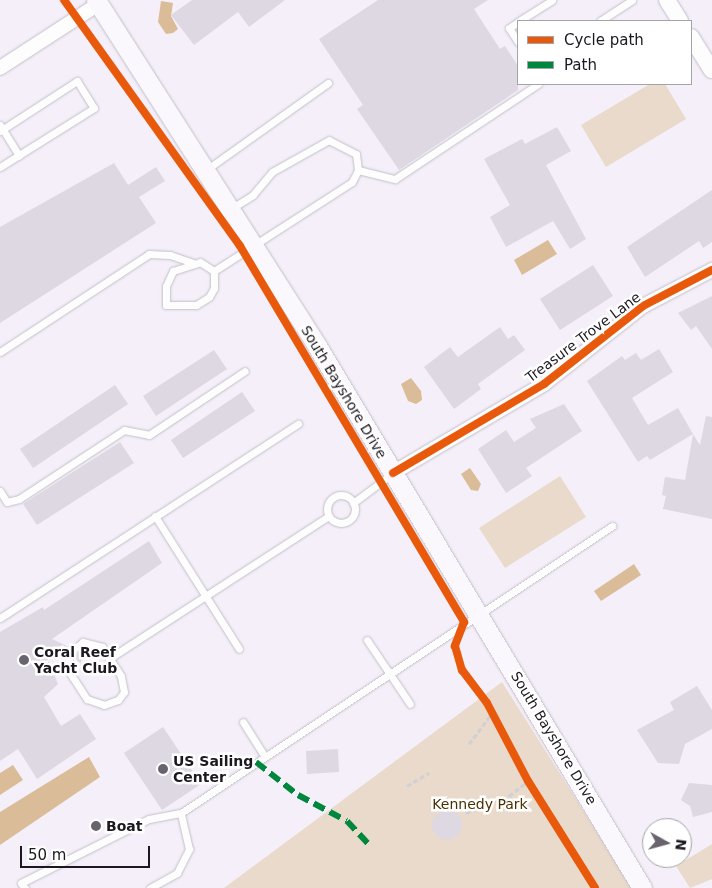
<!DOCTYPE html>
<html>
<head>
<meta charset="utf-8">
<style>
	body { margin:0 }
	#map { position:relative; width:712px; height:888px; overflow:hidden; background:#f4eff9; font-family:"DejaVu Sans",sans-serif }
	div>[style] { position:absolute }
	.green>* { inset:0; background:#e9dacb }
	.water>* { inset:0; background:#dabd98 }
	.building>* { inset:0; background:#ddd8e1 }
	.round { border-radius:50% }
	.path>* { height:3px; margin-top:-1.5px; transform-origin:0; background:repeating-linear-gradient(90deg,#d1d0d4 0 5px,transparent 0 7.5px) }
	.roads { filter:drop-shadow(0 0 1px #c3bfc8) drop-shadow(0 0 1px #c3bfc8) }
	.service>* { height:7px; margin:-3.5px; padding:0 3.5px; transform-origin:3.5px; border-radius:3.5px; background:#fdfdfe }
	.service>.ring { margin:-3.5px; padding:0; box-sizing:content-box; background:none; border:7px solid #fdfdfe; border-radius:50% }
	.minor>* { height:14px; margin:-7px; padding:0 7px; transform-origin:7px; border-radius:7px; background:#fdfdfe }
	.tertiary>* { height:16px; margin:-8px; padding:0 8px; transform-origin:8px; border-radius:8px; background:#fdfdfe }
	.secondary>* { height:19px; margin:-9.5px; padding:0 9.5px; transform-origin:9.5px; border-radius:9.5px; background:#faf8fc }
	.quiet>* { height:6px; margin-top:-3px; transform-origin:0; background:repeating-linear-gradient(90deg,#00873e 0 12px,transparent 0 18px) }
	.cycleway>* { height:8px; margin:-4px; padding:0 4px; transform-origin:4px; border-radius:4px; background:#e8590c }
	.dots>* { width:14px; height:14px; translate:-50% -50%; box-sizing:border-box; border:2px solid #fff; border-radius:50% }
	span { translate:-50% -50%; white-space:nowrap; text-align:center; line-height:1.15; -webkit-text-stroke:5px #fff; paint-order:stroke }
	.street-label { font-size:14px; color:#1c1820 }
	.poi-label { font-size:14px; color:#1c1820; font-weight:700 }
	.left { translate:0 -50%; text-align:left }
	.park-label { font-size:14px; color:#492f00 }
	.legend { position:absolute; left:517px; top:20px; width:175px; height:65px; box-sizing:border-box; background:#fff; border:1px solid #a4a3a6; margin:0; padding:6px 9px; list-style:none; font-size:15px; color:#1c1820 }
	.legend li { display:flex; align-items:center; gap:10px; height:25px }
	.legend b { width:25px; border:1px solid #a4a3a6 }
	.north { position:absolute; left:642px; top:818px; width:50px; height:50px; box-sizing:border-box; background:#fff; border:1px solid #a4a3a6; border-radius:50%; rotate:97deg; font-size:14px; font-weight:700; line-height:20px; text-align:center; color:#1c1820 }
	.north::after { content:''; display:block; margin:auto; width:18px; height:22px; background:#68636c; clip-path:polygon(50% 0,100% 100%,50% 72%,0 100%) }
	.scale { position:absolute; left:20px; top:846px; width:130px; height:22px; box-sizing:border-box; border:2px solid #1c1820; border-top:0; padding-left:6px; font-size:15px; line-height:18px; white-space:nowrap; color:#1c1820; -webkit-text-stroke:4px #fff; paint-order:stroke }
</style>
</head>
<body>
<div id="map">
	<div class="green">
		<div style="clip-path:polygon(650px 84px,665px 84px,686px 119px,606px 167px,581px 125px)"></div>
		<div style="clip-path:polygon(560px 476px,586px 517px,505px 568px,479px 528px)"></div>
		<div style="clip-path:polygon(502px 682px,632px 888px,224px 888px)"></div>
		<div style="clip-path:polygon(712px 844px,712px 879px,690px 888px,676px 866px)"></div>
	</div>
	<div class="water">
		<div style="clip-path:polygon(161px 1px,173px 3px,171px 16px,178px 29px,173px 33px,166px 34px,158px 22px)"></div>
		<div style="clip-path:polygon(548px 240px,557px 254px,522px 275px,514px 260px)"></div>
		<div style="clip-path:polygon(411px 378px,421px 391px,422px 400px,416px 404px,408px 401px,401px 384px)"></div>
		<div style="clip-path:polygon(470px 468px,481px 484px,478px 491px,471px 490px,461px 474px)"></div>
		<div style="clip-path:polygon(634px 564px,641px 575px,601px 601px,594px 591px)"></div>
		<div style="clip-path:polygon(89px 757px,100px 777px,0 845px,0 812px)"></div>
		<div style="clip-path:polygon(13px 765px,23px 780px,0 795px,0 773px)"></div>
	</div>
	<div class="building">
		<div style="clip-path:polygon(192px 0,285px 0,249px 27px,238px 12px,194px 45px,171px 15px)"></div>
		<div style="clip-path:polygon(378px 0,488px 0,474px 9px,500px 49px,505px 46px,518px 66px,518px 90px,399px 170px,357px 109px,363px 105px,319px 39px)"></div>
		<div style="clip-path:polygon(557px 127px,571px 151px,546px 165px,586px 239px,570px 249px,553px 221px,506px 247px,490px 217px,510px 205px,484px 159px,522px 139px,525px 144px)"></div>
		<div style="clip-path:polygon(114px 163px,128px 185px,156px 167px,165px 181px,139px 197px,156px 223px,0 323px,0 227px)"></div>
		<div style="clip-path:polygon(712px 190px,712px 242px,703px 248px,699px 241px,645px 277px,627px 247px)"></div>
		<div style="clip-path:polygon(593px 265px,613px 296px,560px 330px,540px 299px)"></div>
		<div style="clip-path:polygon(712px 296px,712px 349px,696px 326px,691px 330px,678px 313px)"></div>
		<div style="clip-path:polygon(500px 327px,508px 339px,514px 335px,525px 350px,478px 384px,481px 389px,454px 409px,424px 367px,450px 347px,458px 357px)"></div>
		<div style="clip-path:polygon(659px 349px,673px 372px,632px 398px,648px 425px,678px 408px,693px 434px,650px 460px,647px 456px,638px 462px,587px 381px,622px 356px,625px 360px,636px 353px,641px 360px)"></div>
		<div style="clip-path:polygon(214px 350px,227px 369px,156px 416px,143px 396px)"></div>
		<div style="clip-path:polygon(115px 385px,128px 404px,33px 468px,20px 449px)"></div>
		<div style="clip-path:polygon(242px 392px,255px 411px,183px 458px,171px 440px)"></div>
		<div style="clip-path:polygon(564px 404px,582px 431px,526px 468px,532px 476px,506px 493px,478px 449px,506px 430px,514px 442px,536px 428px,530px 419px)"></div>
		<div style="clip-path:polygon(706px 416px,712px 417px,712px 519px,663px 509px,666px 496px,662px 495px,665px 477px,685px 480px,693px 434px,700px 445px)"></div>
		<div style="clip-path:polygon(120px 442px,134px 463px,37px 525px,23px 504px)"></div>
		<div style="clip-path:polygon(149px 541px,162px 563px,52px 639px,69px 647px,72px 654px,84px 654px,80px 664px,72px 654px,64px 658px,44px 650px,58px 684px,44px 697px,61px 726px,80px 714px,96px 739px,37px 779px,18px 749px,0 761px,0 632px,43px 607px,44px 610px)"></div>
		<div style="clip-path:polygon(697px 686px,712px 710px,712px 729px,685px 744px,679px 764px,658px 763px,637px 730px,674px 710px,670px 702px)"></div>
		<div style="clip-path:polygon(163px 727px,201px 784px,162px 810px,124px 753px)"></div>
		<div style="clip-path:polygon(338px 749px,339px 772px,307px 774px,306px 751px)"></div>
		<div style="clip-path:polygon(689px 783px,712px 785px,712px 812px,693px 817px,690px 806px,681px 800px)"></div>
		<div class="round" style="left:432px;top:810px;width:30px;height:30px"></div>
	</div>
	<div class="path">
		<div style="left:469px;top:744px;width:38px;rotate:-53deg"></div>
		<div style="left:407px;top:786px;width:26px;rotate:-31deg"></div>
		<div style="left:466px;top:813px;width:46px;rotate:-21.6deg"></div>
		<div style="left:509px;top:796px;width:24px;rotate:-38deg"></div>
	</div>
	<div class="roads">
		<div class="service">
			<div style="left:519px;top:21px;width:39px;rotate:-32deg"></div>
			<div style="left:600px;top:21px;width:38px;rotate:-33deg"></div>
			<div style="left:518px;top:22px;width:11px;rotate:146deg"></div>
			<div style="left:509px;top:28px;width:17px;rotate:57deg"></div>
			<div style="left:0;top:125px;width:36px;rotate:58deg"></div>
			<div style="left:0;top:131px;width:92px;rotate:-33deg"></div>
			<div style="left:77px;top:81px;width:32px;rotate:58deg"></div>
			<div style="left:94px;top:108px;width:111px;rotate:147.9deg"></div>
			<div style="left:206px;top:170px;width:150px;rotate:-35.5deg"></div>
			<div style="left:358px;top:170px;width:38px;rotate:14deg"></div>
			<div style="left:395px;top:179px;width:172px;rotate:-33.6deg"></div>
			<div style="left:200px;top:262px;width:17px;rotate:33deg"></div>
			<div style="left:214px;top:271px;width:17px;rotate:90deg"></div>
			<div style="left:214px;top:288px;width:10px;rotate:119deg"></div>
			<div style="left:209px;top:297px;width:15px;rotate:148deg"></div>
			<div style="left:196px;top:305px;width:30px;rotate:180deg"></div>
			<div style="left:166px;top:305px;width:19px;rotate:-90deg"></div>
			<div style="left:166px;top:286px;width:17px;rotate:-65deg"></div>
			<div style="left:173px;top:271px;width:28px;rotate:-18deg"></div>
			<div style="left:214px;top:271px;width:164px;rotate:-32.8deg"></div>
			<div style="left:352px;top:182px;width:13px;rotate:-63deg"></div>
			<div style="left:358px;top:170px;width:16px;rotate:-97deg"></div>
			<div style="left:356px;top:154px;width:30px;rotate:-153deg"></div>
			<div style="left:329px;top:140px;width:65px;rotate:150.7deg"></div>
			<div style="left:272px;top:172px;width:30px;rotate:130deg"></div>
			<div style="left:253px;top:195px;width:26px;rotate:148deg"></div>
			<div style="left:0;top:352px;width:178px;rotate:-33.3deg"></div>
			<div style="left:149px;top:254px;width:21px;rotate:3deg"></div>
			<div style="left:170px;top:255px;width:24px;rotate:19deg"></div>
			<div style="left:0;top:491px;width:13px;rotate:58deg"></div>
			<div style="left:7px;top:502px;width:12px;rotate:-14deg"></div>
			<div style="left:19px;top:499px;width:126px;rotate:-33.3deg"></div>
			<div style="left:124px;top:430px;width:25px;rotate:11deg"></div>
			<div style="left:149px;top:435px;width:115px;rotate:-33.7deg"></div>
			<div class="ring" style="left:327px;top:495px;width:21px;height:21px"></div>
			<div style="left:353px;top:503px;width:50px;rotate:-36.9deg"></div>
			<div style="left:155px;top:516px;width:157px;rotate:57.7deg"></div>
			<div style="left:0;top:618px;width:356px;rotate:-33.1deg"></div>
			<div style="left:367px;top:640px;width:77px;rotate:56.1deg"></div>
			<div style="left:110px;top:658px;width:261px;rotate:-33deg"></div>
			<div style="left:69px;top:659px;width:11px;rotate:95deg"></div>
			<div style="left:68px;top:670px;width:35px;rotate:57deg"></div>
			<div style="left:87px;top:699px;width:18px;rotate:19deg"></div>
			<div style="left:104px;top:705px;width:15px;rotate:-20deg"></div>
			<div style="left:118px;top:700px;width:10px;rotate:-53deg"></div>
			<div style="left:124px;top:692px;width:16px;rotate:-101deg"></div>
			<div style="left:121px;top:676px;width:35px;rotate:-123deg"></div>
			<div style="left:102px;top:647px;width:20px;rotate:-165deg"></div>
			<div style="left:83px;top:642px;width:11px;rotate:142deg"></div>
			<div style="left:243px;top:722px;width:41px;rotate:57.8deg"></div>
			<div style="left:25px;top:888px;width:6px;rotate:-129deg"></div>
			<div style="left:21px;top:883px;width:143px;rotate:-26.6deg"></div>
			<div style="left:149px;top:819px;width:33px;rotate:-11deg"></div>
			<div style="left:181px;top:813px;width:518px;rotate:-33.66deg"></div>
			<div style="left:150px;top:888px;width:31px;rotate:-29deg"></div>
			<div style="left:177px;top:873px;width:27px;rotate:-63deg"></div>
			<div style="left:189px;top:849px;width:37px;rotate:-103deg"></div>
		</div>
		<div class="minor">
			<div style="left:0;top:68px;width:119px;rotate:-33deg"></div>
			<div style="left:393px;top:473px;width:175px;rotate:-30.5deg"></div>
			<div style="left:544px;top:384px;width:126px;rotate:-38.2deg"></div>
			<div style="left:643px;top:306px;width:78px;rotate:-27.6deg"></div>
		</div>
		<div class="tertiary">
			<div style="left:667px;top:0;width:25px;rotate:58deg"></div>
			<div style="left:691px;top:37px;width:39px;rotate:58deg"></div>
		</div>
		<div class="secondary">
			<div style="left:96px;top:0;width:411px;rotate:57.4deg"></div>
			<div style="left:317px;top:346px;width:632px;rotate:59.05deg"></div>
		</div>
	</div>
	<div class="quiet">
		<div style="left:256px;top:762px;width:53px;rotate:38.2deg"></div>
		<div style="left:298px;top:795px;width:55px;rotate:28deg"></div>
		<div style="left:347px;top:821px;width:35px;rotate:47deg"></div>
	</div>
	<div class="cycleway">
		<div style="left:64px;top:0;width:302px;rotate:54.4deg"></div>
		<div style="left:240px;top:246px;width:438px;rotate:59.2deg"></div>
		<div style="left:464px;top:622px;width:26px;rotate:111deg"></div>
		<div style="left:455px;top:646px;width:25px;rotate:74deg"></div>
		<div style="left:462px;top:670px;width:41px;rotate:52.9deg"></div>
		<div style="left:487px;top:703px;width:88px;rotate:62.3deg"></div>
		<div style="left:528px;top:781px;width:126px;rotate:57.9deg"></div>
		<div style="left:393px;top:473px;width:175px;rotate:-30.5deg"></div>
		<div style="left:544px;top:384px;width:126px;rotate:-38.2deg"></div>
		<div style="left:643px;top:306px;width:78px;rotate:-27.6deg"></div>
	</div>
	<div class="dots">
		<div style="left:24px;top:660px;background:#68636c"></div>
		<div style="left:163px;top:769px;background:#68636c"></div>
		<div style="left:96px;top:826px;background:#68636c"></div>
	</div>
	<div class="street-label">
		<span style="left:583px;top:337px;rotate:-37deg">Treasure Trove Lane</span>
		<span style="left:344px;top:392px;rotate:59deg">South Bayshore Drive</span>
		<span style="left:554px;top:738px;rotate:59deg">South Bayshore Drive</span>
	</div>
	<div class="poi-label">
		<span class="left" style="left:34px;top:660px">Coral Reef<br>Yacht Club</span>
		<span class="left" style="left:173px;top:769px">US Sailing<br>Center</span>
		<span class="left" style="left:106px;top:826px">Boat</span>
	</div>
	<div class="park-label">
		<span style="left:480px;top:804px">Kennedy Park</span>
	</div>
	<ul class="legend">
	<li><b style="height:6px;background:#e8590c"></b>Cycle path</li>
	<li><b style="height:6px;background:#00873e"></b>Path</li>
	</ul>
	<div class="north">N</div>
	<div class="scale">50 m</div>
</div>
</body>
</html>
